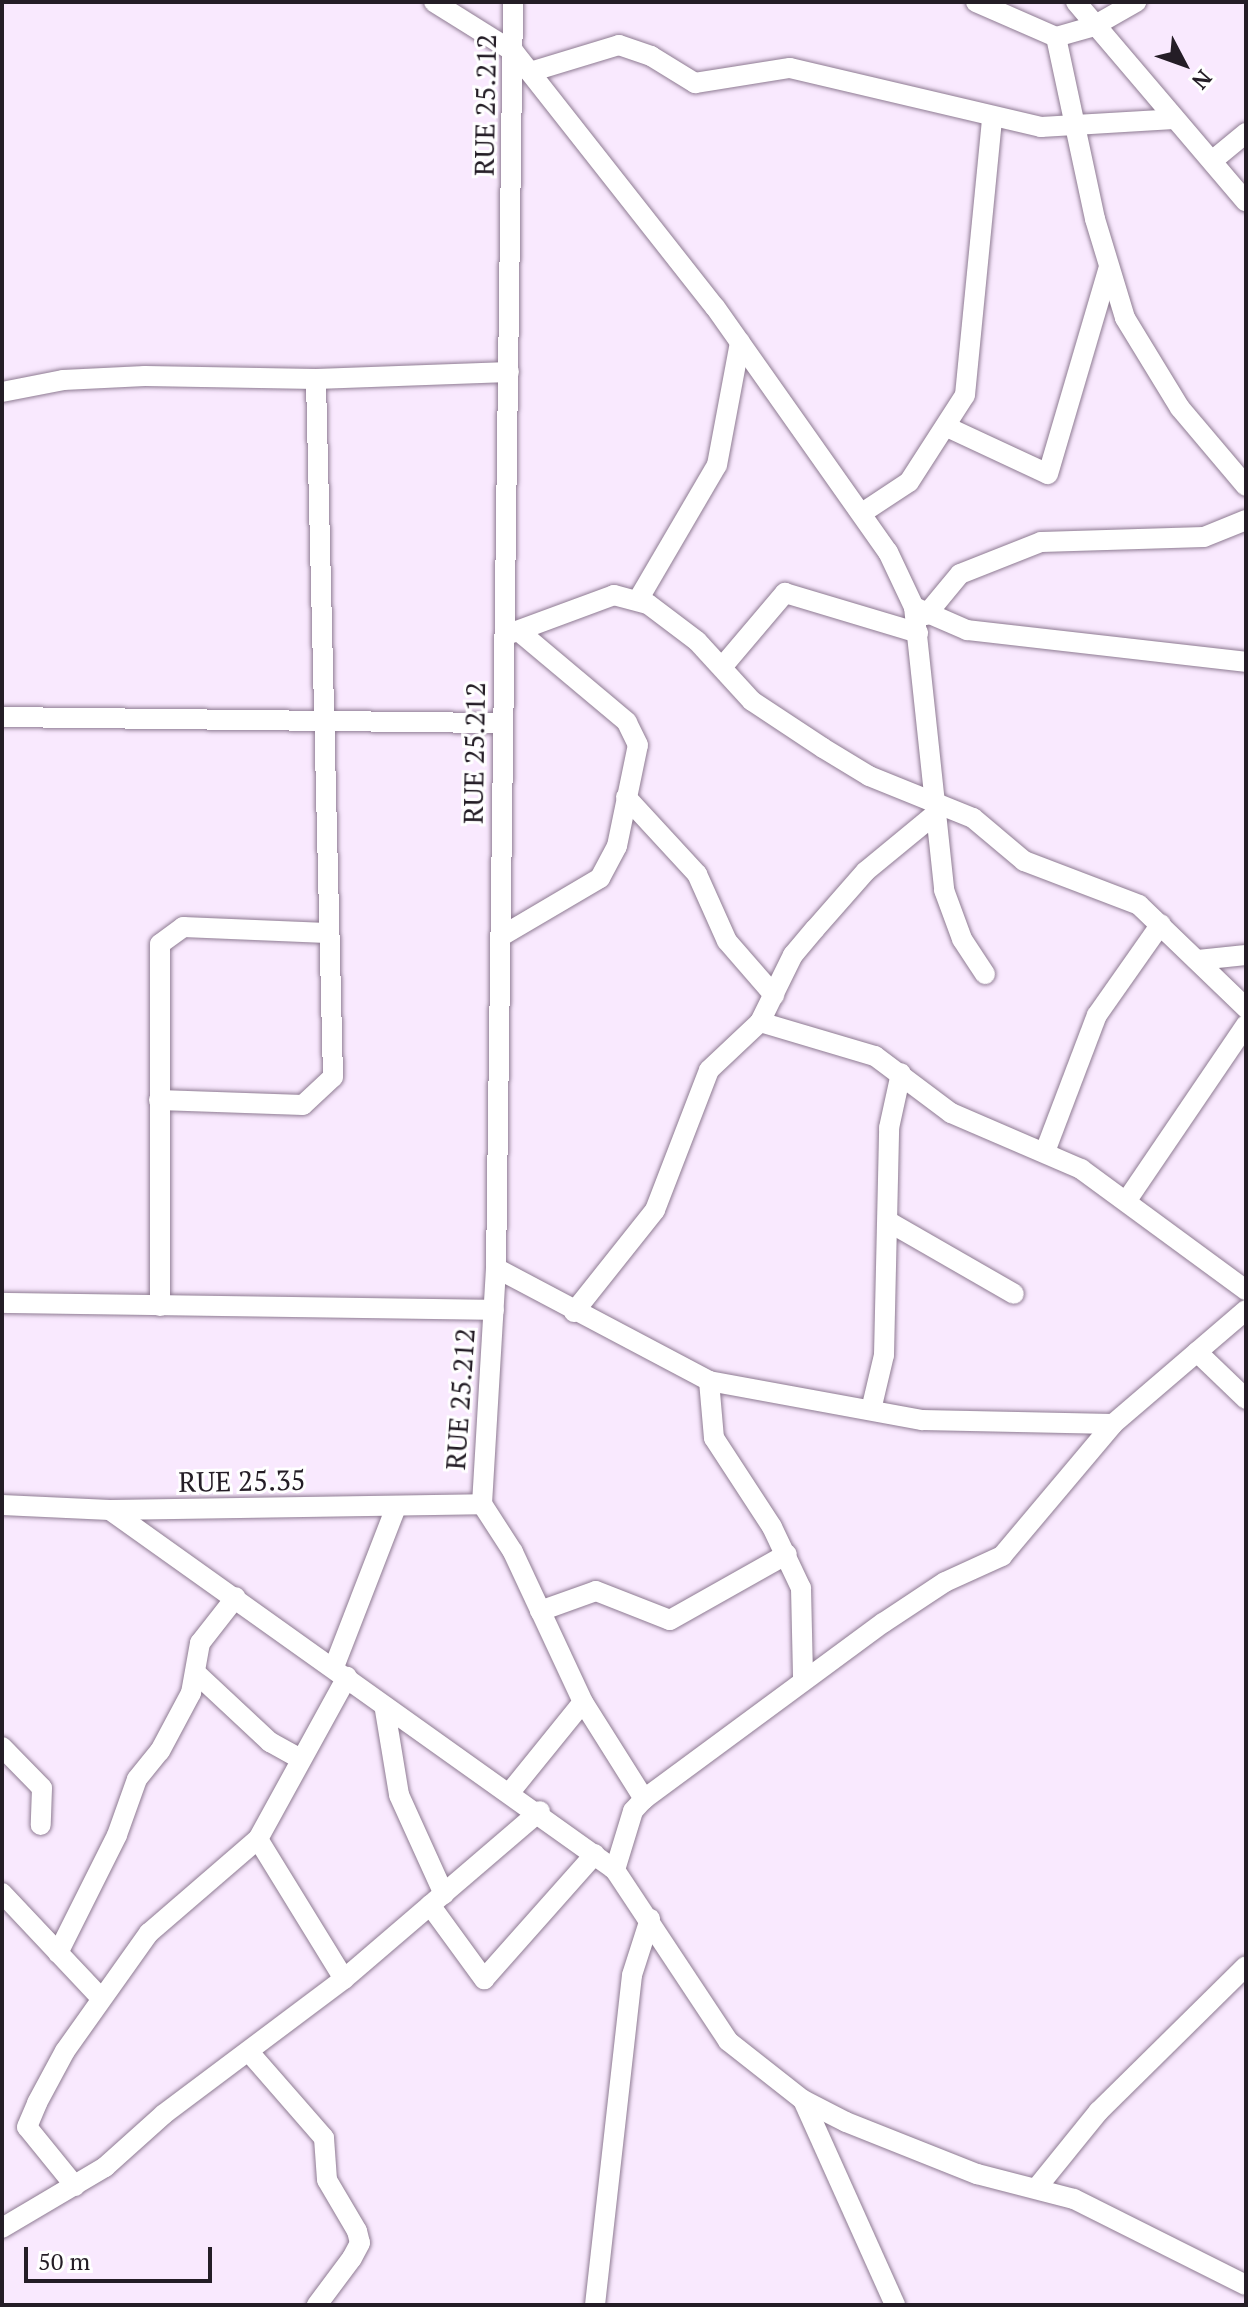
<!DOCTYPE html>
<html>
<head>
<meta charset="utf-8">
<style>
	body { margin:0 }
	#map { position:relative; width:1248px; height:2307px; overflow:hidden; background:#f9e9fe; font-family:"PT Serif",serif }
	div>[style] { position:absolute }
	.roads { filter:drop-shadow(0 0 2px #8e7b92) drop-shadow(0 0 2px #8e7b92) }
	.street>* { height:20px; margin:-10px; padding:0 10px; transform-origin:10px; border-radius:10px; background:#fff }
	span { translate:-50% -50%; white-space:nowrap; text-align:center; line-height:1.15; -webkit-text-stroke:6px #fff; paint-order:stroke }
	.street-label { font-size:28px; color:#241d26 }
	.frame { position:absolute; inset:0; border:4px solid #241d26; pointer-events:none }
	.north { position:absolute; left:1144px; top:24px; width:80px; height:80px; -webkit-text-stroke:6px #fff; paint-order:stroke; rotate:131deg; font-size:22px; font-weight:700; line-height:32px; text-align:center; color:#241d26 }
	.north::after { content:''; display:block; margin:auto; width:28px; height:36px; background:#241d26; clip-path:polygon(50% 0,100% 100%,50% 72%,0 100%) }
	.scale { position:absolute; left:24px; top:2247px; width:188px; height:36px; box-sizing:border-box; border:4px solid #241d26; border-top:0; padding-left:10px; font-size:24px; line-height:28px; white-space:nowrap; color:#241d26; -webkit-text-stroke:6px #fff; paint-order:stroke }
</style>
</head>
<body>
<div id="map">
	<div class="roads">
		<div class="street">
			<div style="left:434px;top:2px;width:94px;rotate:32deg"></div>
			<div style="left:514px;top:52px;width:325px;rotate:51.8deg"></div>
			<div style="left:715px;top:307px;width:300px;rotate:54.8deg"></div>
			<div style="left:888px;top:552px;width:61px;rotate:64.7deg"></div>
			<div style="left:914px;top:607px;width:285px;rotate:83.9deg"></div>
			<div style="left:944px;top:890px;width:52px;rotate:69.8deg"></div>
			<div style="left:962px;top:939px;width:42px;rotate:56.7deg"></div>
			<div style="left:976px;top:2px;width:87px;rotate:23.6deg"></div>
			<div style="left:1056px;top:37px;width:37px;rotate:-16deg"></div>
			<div style="left:1092px;top:27px;width:51px;rotate:-29.6deg"></div>
			<div style="left:1076px;top:2px;width:262px;rotate:49.6deg"></div>
			<div style="left:1056px;top:37px;width:186px;rotate:77.9deg"></div>
			<div style="left:1095px;top:219px;width:103px;rotate:73.1deg"></div>
			<div style="left:1125px;top:318px;width:105px;rotate:58.6deg"></div>
			<div style="left:1180px;top:408px;width:102px;rotate:49.8deg"></div>
			<div style="left:530px;top:72px;width:93px;rotate:-16.9deg"></div>
			<div style="left:619px;top:45px;width:34px;rotate:19deg"></div>
			<div style="left:651px;top:56px;width:52px;rotate:31.5deg"></div>
			<div style="left:695px;top:83px;width:96px;rotate:-9deg"></div>
			<div style="left:790px;top:68px;width:258px;rotate:13.2deg"></div>
			<div style="left:1041px;top:127px;width:133px;rotate:-3.4deg"></div>
			<div style="left:1212px;top:161px;width:44px;rotate:-39.5deg"></div>
			<div style="left:2px;top:392px;width:62px;rotate:-11.1deg"></div>
			<div style="left:63px;top:380px;width:82px;rotate:-2.8deg"></div>
			<div style="left:145px;top:376px;width:171px;rotate:1deg"></div>
			<div style="left:316px;top:379px;width:193px;rotate:-2.1deg"></div>
			<div style="left:947px;top:427px;width:111px;rotate:25deg"></div>
			<div style="left:1048px;top:474px;width:213px;rotate:-73.6deg"></div>
			<div style="left:862px;top:513px;width:56px;rotate:-33.4deg"></div>
			<div style="left:909px;top:482px;width:103px;rotate:-57.2deg"></div>
			<div style="left:965px;top:395px;width:278px;rotate:-84.4deg"></div>
			<div style="left:638px;top:600px;width:156px;rotate:-59.7deg"></div>
			<div style="left:717px;top:465px;width:125px;rotate:-79.4deg"></div>
			<div style="left:914px;top:607px;width:58px;rotate:23.5deg"></div>
			<div style="left:967px;top:630px;width:281px;rotate:6.5deg"></div>
			<div style="left:926px;top:615px;width:53px;rotate:-50.3deg"></div>
			<div style="left:960px;top:574px;width:87px;rotate:-21.6deg"></div>
			<div style="left:1041px;top:542px;width:163px;rotate:-1.8deg"></div>
			<div style="left:1204px;top:537px;width:45px;rotate:-22deg"></div>
			<div style="left:506px;top:635px;width:115px;rotate:-20.3deg"></div>
			<div style="left:614px;top:595px;width:35px;rotate:15deg"></div>
			<div style="left:648px;top:604px;width:61px;rotate:37.1deg"></div>
			<div style="left:697px;top:641px;width:81px;rotate:47.5deg"></div>
			<div style="left:752px;top:701px;width:85px;rotate:33.5deg"></div>
			<div style="left:823px;top:748px;width:54px;rotate:31.3deg"></div>
			<div style="left:869px;top:776px;width:112px;rotate:22deg"></div>
			<div style="left:973px;top:818px;width:67px;rotate:40.1deg"></div>
			<div style="left:1024px;top:861px;width:123px;rotate:20.9deg"></div>
			<div style="left:1139px;top:905px;width:149px;rotate:43.9deg"></div>
			<div style="left:723px;top:666px;width:96px;rotate:-49.7deg"></div>
			<div style="left:785px;top:593px;width:139px;rotate:16.7deg"></div>
			<div style="left:2px;top:717px;width:499px;rotate:0.7deg"></div>
			<div style="left:626px;top:797px;width:105px;rotate:47.3deg"></div>
			<div style="left:697px;top:874px;width:73px;rotate:65.9deg"></div>
			<div style="left:727px;top:941px;width:72px;rotate:49deg"></div>
			<div style="left:500px;top:937px;width:116px;rotate:-30.5deg"></div>
			<div style="left:600px;top:878px;width:36px;rotate:-62deg"></div>
			<div style="left:617px;top:846px;width:103px;rotate:-78.3deg"></div>
			<div style="left:638px;top:745px;width:25px;rotate:-116deg"></div>
			<div style="left:627px;top:722px;width:137px;rotate:-140deg"></div>
			<div style="left:1198px;top:960px;width:48px;rotate:-5.9deg"></div>
			<div style="left:760px;top:1022px;width:120px;rotate:16.5deg"></div>
			<div style="left:875px;top:1056px;width:95px;rotate:36.9deg"></div>
			<div style="left:951px;top:1113px;width:142px;rotate:23.3deg"></div>
			<div style="left:1081px;top:1169px;width:205px;rotate:36.3deg"></div>
			<div style="left:159px;top:1100px;width:144px;rotate:2deg"></div>
			<div style="left:303px;top:1105px;width:41px;rotate:-43deg"></div>
			<div style="left:333px;top:1077px;width:698px;rotate:-91.4deg"></div>
			<div style="left:1046px;top:1149px;width:143px;rotate:-69.2deg"></div>
			<div style="left:1097px;top:1015px;width:111px;rotate:-54.9deg"></div>
			<div style="left:1127px;top:1200px;width:212px;rotate:-55.8deg"></div>
			<div style="left:889px;top:1222px;width:144px;rotate:29.9deg"></div>
			<div style="left:496px;top:1268px;width:241px;rotate:27.9deg"></div>
			<div style="left:709px;top:1381px;width:217px;rotate:10.4deg"></div>
			<div style="left:922px;top:1420px;width:191px;rotate:1.2deg"></div>
			<div style="left:2px;top:1303px;width:492px;rotate:0.8deg"></div>
			<div style="left:160px;top:1306px;width:362px;rotate:-90deg"></div>
			<div style="left:160px;top:944px;width:29px;rotate:-36deg"></div>
			<div style="left:183px;top:927px;width:144px;rotate:2.4deg"></div>
			<div style="left:574px;top:1312px;width:130px;rotate:-51.5deg"></div>
			<div style="left:655px;top:1210px;width:150px;rotate:-68.9deg"></div>
			<div style="left:709px;top:1070px;width:70px;rotate:-43.3deg"></div>
			<div style="left:760px;top:1022px;width:75px;rotate:-63.8deg"></div>
			<div style="left:793px;top:955px;width:34px;rotate:-50deg"></div>
			<div style="left:815px;top:929px;width:77px;rotate:-48.7deg"></div>
			<div style="left:866px;top:871px;width:88px;rotate:-39.5deg"></div>
			<div style="left:1197px;top:1352px;width:68px;rotate:43.8deg"></div>
			<div style="left:709px;top:1381px;width:57px;rotate:85deg"></div>
			<div style="left:714px;top:1438px;width:106px;rotate:56.9deg"></div>
			<div style="left:772px;top:1527px;width:68px;rotate:64.6deg"></div>
			<div style="left:801px;top:1588px;width:91px;rotate:88.7deg"></div>
			<div style="left:871px;top:1410px;width:57px;rotate:-76.7deg"></div>
			<div style="left:884px;top:1355px;width:227px;rotate:-88.7deg"></div>
			<div style="left:889px;top:1128px;width:56px;rotate:-77.7deg"></div>
			<div style="left:482px;top:1504px;width:236px;rotate:-86.6deg"></div>
			<div style="left:496px;top:1268px;width:1266px;rotate:-89.23deg"></div>
			<div style="left:482px;top:1504px;width:57px;rotate:57.1deg"></div>
			<div style="left:513px;top:1552px;width:166px;rotate:65deg"></div>
			<div style="left:583px;top:1702px;width:115px;rotate:57.8deg"></div>
			<div style="left:644px;top:1799px;width:16px;rotate:133deg"></div>
			<div style="left:633px;top:1811px;width:62px;rotate:107deg"></div>
			<div style="left:615px;top:1870px;width:205px;rotate:56.5deg"></div>
			<div style="left:728px;top:2041px;width:95px;rotate:38.2deg"></div>
			<div style="left:803px;top:2100px;width:48px;rotate:27.1deg"></div>
			<div style="left:846px;top:2122px;width:141px;rotate:21.7deg"></div>
			<div style="left:977px;top:2174px;width:100px;rotate:14.5deg"></div>
			<div style="left:1074px;top:2199px;width:192px;rotate:26.6deg"></div>
			<div style="left:2px;top:1505px;width:108px;rotate:2.7deg"></div>
			<div style="left:110px;top:1510px;width:372px;rotate:-0.9deg"></div>
			<div style="left:110px;top:1510px;width:620px;rotate:35.48deg"></div>
			<div style="left:540px;top:1611px;width:59px;rotate:-19.7deg"></div>
			<div style="left:596px;top:1591px;width:79px;rotate:21.4deg"></div>
			<div style="left:670px;top:1620px;width:134px;rotate:-29.4deg"></div>
			<div style="left:334px;top:1667px;width:172px;rotate:-68.8deg"></div>
			<div style="left:197px;top:1674px;width:100px;rotate:43deg"></div>
			<div style="left:270px;top:1742px;width:35px;rotate:29deg"></div>
			<div style="left:385px;top:1710px;width:86px;rotate:80.6deg"></div>
			<div style="left:399px;top:1795px;width:109px;rotate:65.6deg"></div>
			<div style="left:2px;top:1747px;width:57px;rotate:45.7deg"></div>
			<div style="left:42px;top:1788px;width:37px;rotate:92deg"></div>
			<div style="left:511px;top:1791px;width:114px;rotate:-51deg"></div>
			<div style="left:644px;top:1799px;width:297px;rotate:-36.4deg"></div>
			<div style="left:883px;top:1623px;width:74px;rotate:-33.5deg"></div>
			<div style="left:945px;top:1582px;width:63px;rotate:-24.5deg"></div>
			<div style="left:1002px;top:1556px;width:172px;rotate:-49.9deg"></div>
			<div style="left:1113px;top:1424px;width:175px;rotate:-40.6deg"></div>
			<div style="left:2px;top:1893px;width:143px;rotate:46.7deg"></div>
			<div style="left:430px;top:1905px;width:92px;rotate:53.9deg"></div>
			<div style="left:484px;top:1979px;width:167px;rotate:-48.4deg"></div>
			<div style="left:58px;top:1953px;width:132px;rotate:-63.4deg"></div>
			<div style="left:117px;top:1835px;width:59px;rotate:-70.3deg"></div>
			<div style="left:137px;top:1779px;width:36px;rotate:-51deg"></div>
			<div style="left:160px;top:1751px;width:66px;rotate:-61.9deg"></div>
			<div style="left:191px;top:1693px;width:51px;rotate:-79.8deg"></div>
			<div style="left:200px;top:1643px;width:58px;rotate:-52deg"></div>
			<div style="left:344px;top:1979px;width:164px;rotate:-121.6deg"></div>
			<div style="left:258px;top:1839px;width:185px;rotate:-61.2deg"></div>
			<div style="left:249px;top:2052px;width:114px;rotate:48.9deg"></div>
			<div style="left:324px;top:2138px;width:42px;rotate:85.9deg"></div>
			<div style="left:327px;top:2180px;width:59px;rotate:59.5deg"></div>
			<div style="left:357px;top:2231px;width:12px;rotate:76deg"></div>
			<div style="left:360px;top:2243px;width:17px;rotate:118deg"></div>
			<div style="left:352px;top:2258px;width:59px;rotate:126.7deg"></div>
			<div style="left:803px;top:2100px;width:225px;rotate:65.8deg"></div>
			<div style="left:1039px;top:2185px;width:95px;rotate:-51deg"></div>
			<div style="left:1099px;top:2111px;width:206px;rotate:-44.6deg"></div>
			<div style="left:75px;top:2186px;width:76px;rotate:-129.1deg"></div>
			<div style="left:27px;top:2127px;width:26px;rotate:-67deg"></div>
			<div style="left:37px;top:2103px;width:59px;rotate:-61.7deg"></div>
			<div style="left:65px;top:2051px;width:145px;rotate:-54.6deg"></div>
			<div style="left:149px;top:1933px;width:144px;rotate:-40.8deg"></div>
			<div style="left:2px;top:2228px;width:120px;rotate:-30.6deg"></div>
			<div style="left:105px;top:2167px;width:79px;rotate:-41.9deg"></div>
			<div style="left:164px;top:2114px;width:225px;rotate:-36.9deg"></div>
			<div style="left:344px;top:1979px;width:258px;rotate:-40.6deg"></div>
			<div style="left:595px;top:2305px;width:332px;rotate:-83.6deg"></div>
			<div style="left:632px;top:1975px;width:59px;rotate:-72.2deg"></div>
		</div>
	</div>
	<div class="street-label">
		<span style="left:485px;top:105px;rotate:-89deg">RUE 25.212</span>
		<span style="left:474px;top:753px;rotate:-89deg">RUE 25.212</span>
		<span style="left:460px;top:1399px;rotate:-86deg">RUE 25.212</span>
		<span style="left:242px;top:1481px;rotate:-1deg">RUE 25.35</span>
	</div>
	<div class="frame"></div>
	<div class="north">N</div>
	<div class="scale">50 m</div>
</div>
</body>
</html>
